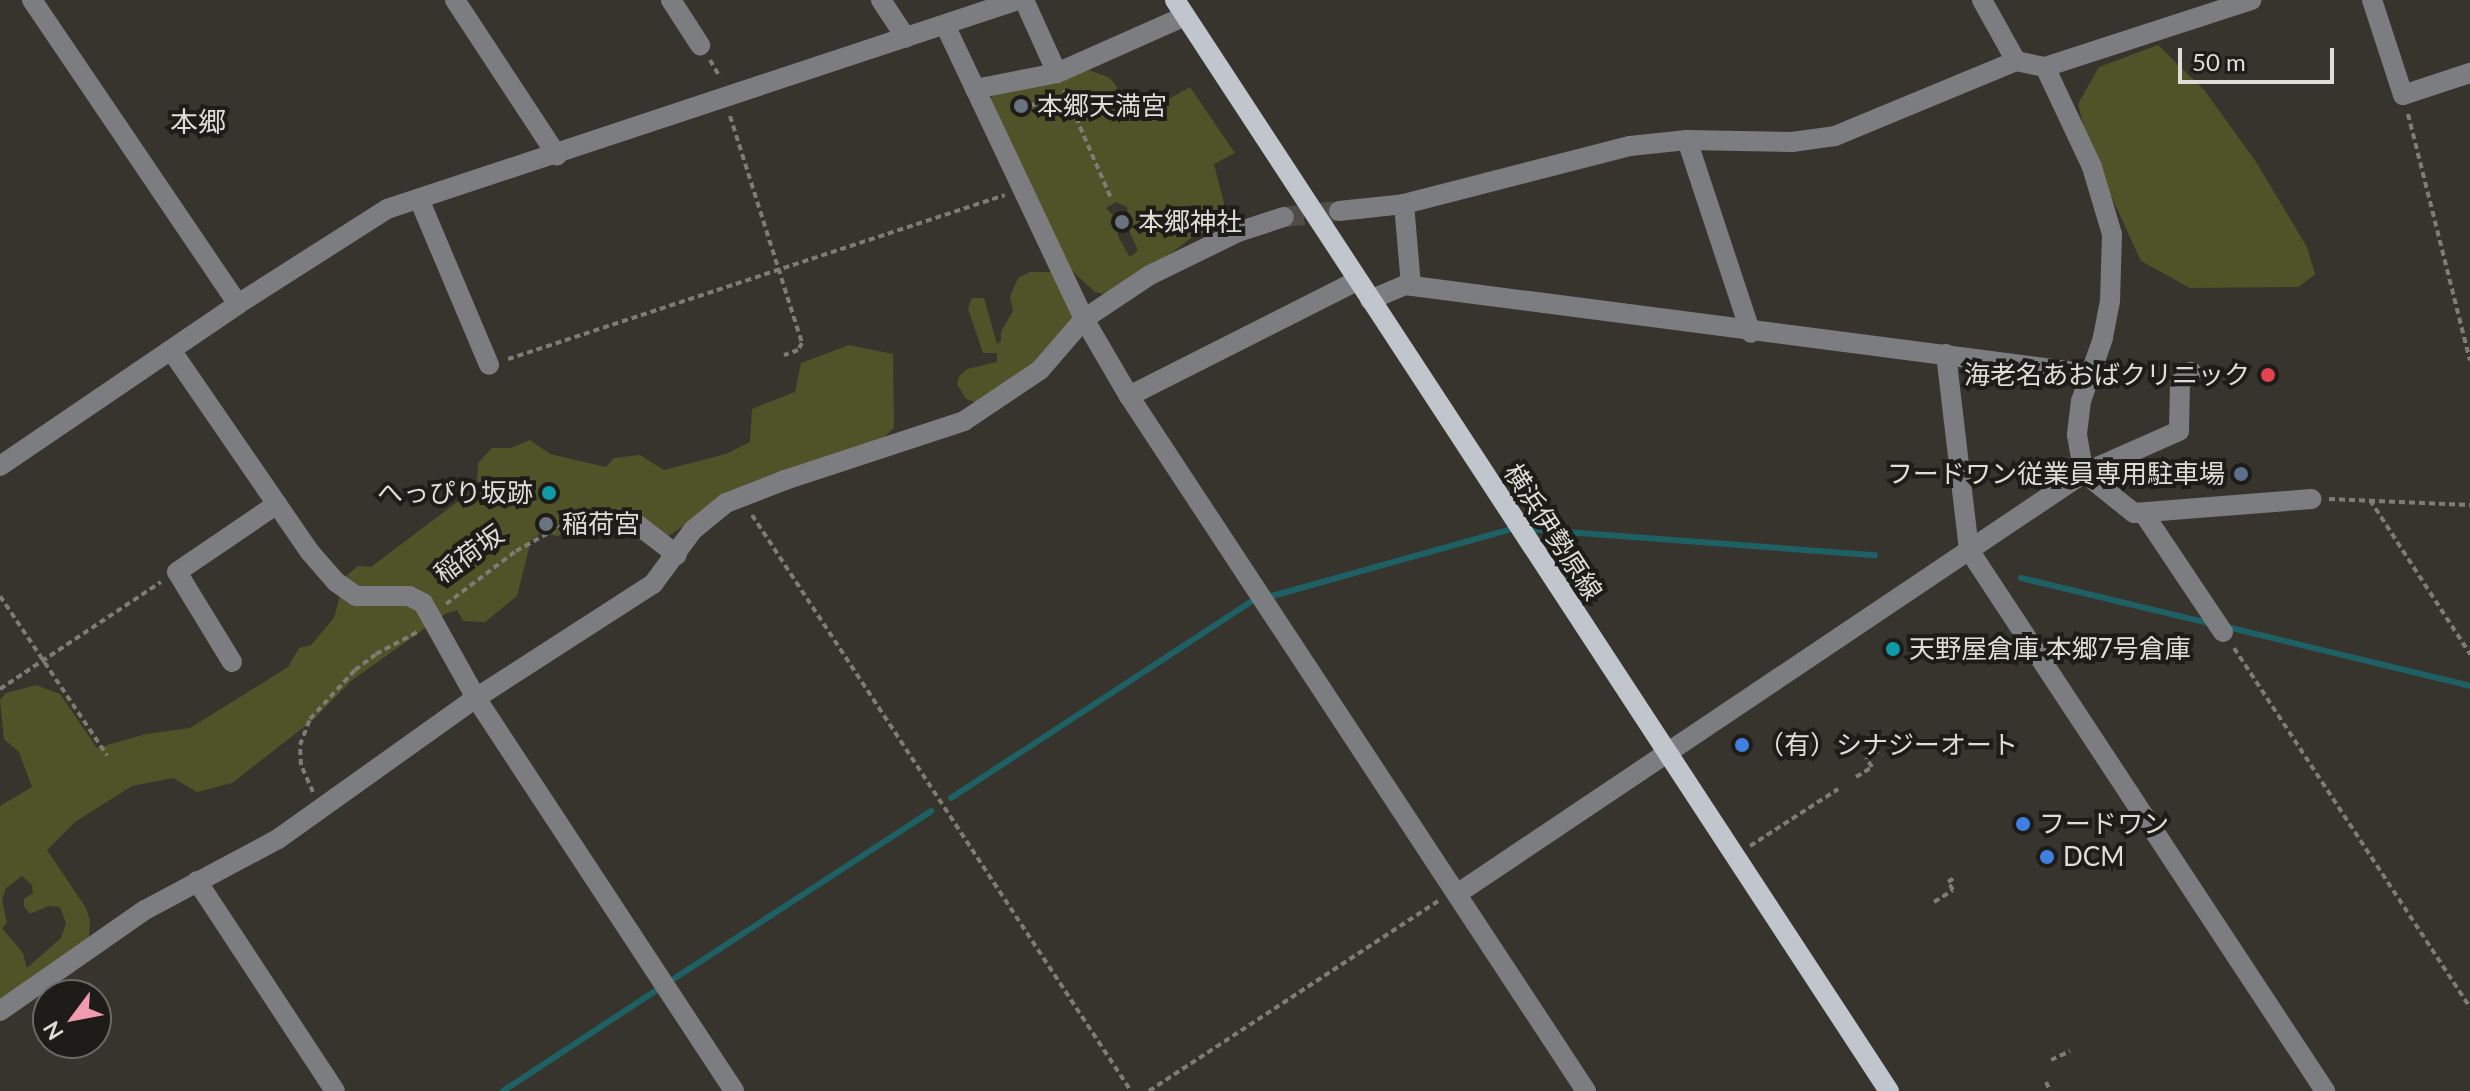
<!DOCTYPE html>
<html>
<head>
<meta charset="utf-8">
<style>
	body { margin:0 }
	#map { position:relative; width:2470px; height:1091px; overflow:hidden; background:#37342d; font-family:Lato,"Noto Sans JP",sans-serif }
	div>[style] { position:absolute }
	.green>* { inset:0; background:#505227 }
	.stream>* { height:6px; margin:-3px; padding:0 3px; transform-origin:3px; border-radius:3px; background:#1e6165 }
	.minor-tunnel>* { height:20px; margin-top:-10px; transform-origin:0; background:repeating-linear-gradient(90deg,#504d47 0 20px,transparent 0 30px) }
	.path>* { height:4px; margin-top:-2px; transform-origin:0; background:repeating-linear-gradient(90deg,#7e7c75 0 6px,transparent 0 10px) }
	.minor>* { height:20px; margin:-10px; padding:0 10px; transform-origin:10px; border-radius:10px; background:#7b7d80 }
	.major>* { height:20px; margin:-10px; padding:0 10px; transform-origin:10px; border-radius:10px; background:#c1c6cc }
	.dots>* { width:22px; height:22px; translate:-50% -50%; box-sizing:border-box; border:4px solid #1d1c19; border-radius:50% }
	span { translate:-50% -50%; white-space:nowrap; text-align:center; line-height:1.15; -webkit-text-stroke:8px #1d1c19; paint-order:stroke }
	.poi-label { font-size:26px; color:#deddd8 }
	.left { translate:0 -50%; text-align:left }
	.right { translate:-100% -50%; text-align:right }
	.street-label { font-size:26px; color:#deddd8 }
	.neighbourhood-label { font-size:28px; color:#deddd8 }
	.north { position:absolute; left:32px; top:979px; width:80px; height:80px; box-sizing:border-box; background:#1d1c19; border:2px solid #6a6965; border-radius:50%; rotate:238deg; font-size:22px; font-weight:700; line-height:32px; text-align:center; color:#deddd8 }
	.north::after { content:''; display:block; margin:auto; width:28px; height:36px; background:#f29aaf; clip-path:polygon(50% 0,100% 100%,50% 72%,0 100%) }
	.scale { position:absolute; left:2178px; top:48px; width:156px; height:36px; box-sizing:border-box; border:4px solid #deddd8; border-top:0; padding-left:10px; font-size:24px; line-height:28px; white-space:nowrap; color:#deddd8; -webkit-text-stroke:6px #1d1c19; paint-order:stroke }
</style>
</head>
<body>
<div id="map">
	<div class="green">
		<div style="clip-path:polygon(2158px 45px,2205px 91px,2256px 162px,2307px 247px,2315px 274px,2299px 287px,2190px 288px,2141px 261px,2089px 148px,2078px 104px,2099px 67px)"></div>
		<div style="clip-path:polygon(evenodd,1081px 67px,1110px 78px,1139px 116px,1190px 87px,1235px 153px,1214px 164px,1227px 215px,1216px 230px,1195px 235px,1161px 261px,1104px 294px,1095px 292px,1071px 270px,989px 99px,1004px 87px,1081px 67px,1116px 202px,1127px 207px,1130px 233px,1138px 250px,1133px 255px,1129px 256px,1118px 236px,1117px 220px,1106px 208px,1116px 202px)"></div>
		<div style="clip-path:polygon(1030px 272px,1051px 272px,1081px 311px,1053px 353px,975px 402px,966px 399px,957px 384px,959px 376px,967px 369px,997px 362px,997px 353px,983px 353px,968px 309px,972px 298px,984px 298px,997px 344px,1001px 341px,1001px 332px,1013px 311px,1010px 297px,1018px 278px)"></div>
		<div style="clip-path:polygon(evenodd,849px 345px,893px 354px,894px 428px,878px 442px,737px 490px,658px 543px,589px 531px,556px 536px,544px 531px,531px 540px,517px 596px,485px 622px,463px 621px,457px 610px,445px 614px,351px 681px,313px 720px,232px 783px,197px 792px,173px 778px,132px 786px,75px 822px,47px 850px,86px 908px,90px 921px,89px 940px,0 1005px,0 806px,32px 787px,19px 752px,4px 739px,0 700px,6px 693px,36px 685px,60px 694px,97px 748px,146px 734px,190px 728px,288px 667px,299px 648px,311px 645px,334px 618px,345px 577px,358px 566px,371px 567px,477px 487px,478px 463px,492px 448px,511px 448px,530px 440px,550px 454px,606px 467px,614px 458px,640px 455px,664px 470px,726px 454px,750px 442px,752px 409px,795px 392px,801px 363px,849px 345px,22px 876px,32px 885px,33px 893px,24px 899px,24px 906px,30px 914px,48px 906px,60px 907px,66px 923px,61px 938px,27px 968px,23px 953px,2px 928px,7px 923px,2px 900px,6px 888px,22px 876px)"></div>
	</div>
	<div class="stream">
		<div style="left:1526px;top:529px;width:350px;rotate:4.3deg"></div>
		<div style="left:2021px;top:578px;width:192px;rotate:13.5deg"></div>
		<div style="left:1272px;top:596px;width:252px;rotate:-15.6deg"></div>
		<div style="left:2227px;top:627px;width:250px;rotate:13.6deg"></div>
		<div style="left:951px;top:798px;width:358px;rotate:-33.2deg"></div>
		<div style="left:675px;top:978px;width:306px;rotate:-33.1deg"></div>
		<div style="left:503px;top:1091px;width:184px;rotate:-33.3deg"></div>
	</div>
	<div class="minor-tunnel">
		<div style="left:1284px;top:217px;width:55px;rotate:-6.2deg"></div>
	</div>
	<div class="path">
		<div style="left:710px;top:60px;width:20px;rotate:60deg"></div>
		<div style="left:1064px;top:90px;width:118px;rotate:66.5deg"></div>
		<div style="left:1030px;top:105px;width:39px;rotate:-7deg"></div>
		<div style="left:2408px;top:114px;width:254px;rotate:75.9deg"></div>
		<div style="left:730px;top:116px;width:238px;rotate:72.4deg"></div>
		<div style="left:802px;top:343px;width:8px;rotate:120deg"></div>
		<div style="left:798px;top:350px;width:15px;rotate:160deg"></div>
		<div style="left:508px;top:359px;width:523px;rotate:-18.26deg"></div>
		<div style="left:2329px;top:499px;width:141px;rotate:2.4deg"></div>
		<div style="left:2370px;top:500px;width:184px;rotate:57deg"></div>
		<div style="left:752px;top:515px;width:690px;rotate:56.66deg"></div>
		<div style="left:0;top:596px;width:192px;rotate:56.1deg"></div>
		<div style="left:446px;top:604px;width:88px;rotate:-37.1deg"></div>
		<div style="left:516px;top:551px;width:38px;rotate:-29deg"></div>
		<div style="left:549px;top:533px;width:30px;rotate:-27deg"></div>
		<div style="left:576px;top:519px;width:32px;rotate:-13deg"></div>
		<div style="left:607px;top:512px;width:15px;rotate:20deg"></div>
		<div style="left:2234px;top:648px;width:430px;rotate:56.7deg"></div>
		<div style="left:0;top:689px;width:193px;rotate:-33.6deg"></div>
		<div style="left:1856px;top:777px;width:19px;rotate:-32deg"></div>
		<div style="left:1872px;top:767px;width:11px;rotate:-124deg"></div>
		<div style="left:1866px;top:758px;width:14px;rotate:-30deg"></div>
		<div style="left:313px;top:792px;width:30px;rotate:-114deg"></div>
		<div style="left:301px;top:765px;width:20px;rotate:-93deg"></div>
		<div style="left:300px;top:745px;width:28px;rotate:-69deg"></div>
		<div style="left:310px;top:719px;width:67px;rotate:-47.4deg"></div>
		<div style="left:355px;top:670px;width:26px;rotate:-37deg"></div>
		<div style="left:376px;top:654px;width:49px;rotate:-28.1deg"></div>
		<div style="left:1750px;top:846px;width:105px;rotate:-32.9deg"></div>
		<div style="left:1934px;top:902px;width:22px;rotate:-32deg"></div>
		<div style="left:1953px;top:890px;width:9px;rotate:-122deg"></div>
		<div style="left:1948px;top:882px;width:7px;rotate:-34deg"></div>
		<div style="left:2051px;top:1060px;width:21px;rotate:-25deg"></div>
		<div style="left:2046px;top:1082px;width:10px;rotate:66deg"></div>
		<div style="left:1149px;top:1091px;width:346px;rotate:-33.3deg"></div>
	</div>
	<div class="minor">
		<div style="left:32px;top:0;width:367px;rotate:55.9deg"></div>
		<div style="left:455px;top:0;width:186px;rotate:56.7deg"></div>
		<div style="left:671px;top:0;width:54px;rotate:57.2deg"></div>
		<div style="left:881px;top:0;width:45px;rotate:56.7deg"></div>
		<div style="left:1024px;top:0;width:80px;rotate:65.7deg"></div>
		<div style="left:1982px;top:0;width:70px;rotate:60.9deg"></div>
		<div style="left:2016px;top:61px;width:30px;rotate:12deg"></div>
		<div style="left:2045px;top:67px;width:217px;rotate:-18deg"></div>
		<div style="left:2372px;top:0;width:100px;rotate:71.9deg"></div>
		<div style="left:2403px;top:95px;width:71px;rotate:-18.2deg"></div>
		<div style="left:945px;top:25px;width:325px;rotate:64.7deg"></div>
		<div style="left:1084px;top:319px;width:89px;rotate:59.7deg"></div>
		<div style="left:1129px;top:396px;width:832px;rotate:56.67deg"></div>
		<div style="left:2045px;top:67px;width:110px;rotate:64.8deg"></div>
		<div style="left:2092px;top:167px;width:70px;rotate:73.4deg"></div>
		<div style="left:2112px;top:234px;width:67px;rotate:91.7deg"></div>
		<div style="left:2110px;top:301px;width:38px;rotate:101deg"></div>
		<div style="left:2103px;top:338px;width:67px;rotate:109.2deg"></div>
		<div style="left:2081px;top:401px;width:34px;rotate:97deg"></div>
		<div style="left:2077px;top:435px;width:39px;rotate:80deg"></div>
		<div style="left:2084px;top:473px;width:64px;rotate:38.7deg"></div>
		<div style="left:2134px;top:513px;width:178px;rotate:-4.5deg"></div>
		<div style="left:975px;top:89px;width:84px;rotate:-11deg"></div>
		<div style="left:1057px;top:73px;width:140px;rotate:-24deg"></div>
		<div style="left:1687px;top:140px;width:203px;rotate:71.7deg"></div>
		<div style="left:419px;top:199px;width:180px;rotate:67.1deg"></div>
		<div style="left:1404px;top:204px;width:82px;rotate:85.1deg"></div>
		<div style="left:1339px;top:211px;width:65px;rotate:-6.1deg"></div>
		<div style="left:1404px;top:204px;width:233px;rotate:-14.4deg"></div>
		<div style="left:1630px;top:146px;width:57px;rotate:-6deg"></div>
		<div style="left:1687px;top:140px;width:105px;rotate:1.1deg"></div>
		<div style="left:1792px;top:142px;width:43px;rotate:-7.9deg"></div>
		<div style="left:1835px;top:136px;width:196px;rotate:-22.5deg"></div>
		<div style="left:1370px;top:300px;width:38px;rotate:-23deg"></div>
		<div style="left:1405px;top:285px;width:691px;rotate:7.4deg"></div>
		<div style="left:171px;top:350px;width:244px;rotate:55.5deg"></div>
		<div style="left:309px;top:551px;width:41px;rotate:48.9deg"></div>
		<div style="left:336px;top:582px;width:24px;rotate:35deg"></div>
		<div style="left:356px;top:596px;width:53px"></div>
		<div style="left:409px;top:596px;width:16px;rotate:27deg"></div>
		<div style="left:423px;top:603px;width:109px;rotate:60.8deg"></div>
		<div style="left:476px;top:698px;width:470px;rotate:56.7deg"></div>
		<div style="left:1946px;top:354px;width:197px;rotate:83.3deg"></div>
		<div style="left:1969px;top:550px;width:648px;rotate:56.65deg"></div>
		<div style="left:1129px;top:396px;width:255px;rotate:-26.8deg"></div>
		<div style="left:0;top:466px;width:288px;rotate:-34.2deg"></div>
		<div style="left:238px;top:304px;width:177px;rotate:-32.5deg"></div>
		<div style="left:387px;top:209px;width:665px;rotate:-18.33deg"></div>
		<div style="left:2144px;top:514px;width:142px;rotate:56.2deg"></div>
		<div style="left:638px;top:525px;width:49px;rotate:37.6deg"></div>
		<div style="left:232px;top:662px;width:105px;rotate:-121.4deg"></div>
		<div style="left:177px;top:572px;width:121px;rotate:-34.2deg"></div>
		<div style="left:197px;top:881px;width:251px;rotate:56.7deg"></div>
		<div style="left:1457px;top:894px;width:755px;rotate:-33.88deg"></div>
		<div style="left:2084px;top:473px;width:104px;rotate:-23.9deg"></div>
		<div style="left:2179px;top:431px;width:48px;rotate:-88.8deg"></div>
		<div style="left:2180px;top:383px;width:16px;rotate:-45deg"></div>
		<div style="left:0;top:1011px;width:177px;rotate:-34.9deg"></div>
		<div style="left:145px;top:910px;width:151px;rotate:-28.1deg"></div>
		<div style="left:278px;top:839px;width:243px;rotate:-35.5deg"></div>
		<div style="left:476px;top:698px;width:211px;rotate:-32.8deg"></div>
		<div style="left:653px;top:584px;width:67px;rotate:-53.5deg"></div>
		<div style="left:693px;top:530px;width:43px;rotate:-39.3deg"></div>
		<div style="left:726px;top:503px;width:63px;rotate:-21.3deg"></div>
		<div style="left:785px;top:480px;width:188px;rotate:-18.2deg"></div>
		<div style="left:964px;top:421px;width:92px;rotate:-33.9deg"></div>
		<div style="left:1040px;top:370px;width:67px;rotate:-49.2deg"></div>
		<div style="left:1084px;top:319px;width:79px;rotate:-33.7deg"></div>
		<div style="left:1150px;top:275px;width:98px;rotate:-26deg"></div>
		<div style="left:1238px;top:232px;width:48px;rotate:-18.1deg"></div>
	</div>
	<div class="major">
		<div style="left:1175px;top:0;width:1304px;rotate:56.8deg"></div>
	</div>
	<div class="dots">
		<div style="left:1021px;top:106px;background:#6b7280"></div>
		<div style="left:1122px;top:222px;background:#6b7280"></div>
		<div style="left:2268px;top:375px;background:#e0444e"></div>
		<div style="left:2241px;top:474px;background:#5c6f8a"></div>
		<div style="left:549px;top:493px;background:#0f9aa8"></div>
		<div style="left:546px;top:524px;background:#6b7280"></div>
		<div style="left:1893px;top:649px;background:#0f9aa8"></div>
		<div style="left:1742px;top:745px;background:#3f7fe0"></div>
		<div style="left:2023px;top:824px;background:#3f7fe0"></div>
		<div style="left:2047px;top:857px;background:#3f7fe0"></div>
	</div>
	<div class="poi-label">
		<span class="left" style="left:1037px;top:106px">本郷天満宮</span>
		<span class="left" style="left:1138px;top:222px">本郷神社</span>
		<span class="right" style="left:2250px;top:375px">海老名あおばクリニック</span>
		<span class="right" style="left:2225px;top:474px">フードワン従業員専用駐車場</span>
		<span class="right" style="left:533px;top:493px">へっぴり坂跡</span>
		<span class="left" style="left:562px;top:524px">稲荷宮</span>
		<span class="left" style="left:1909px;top:649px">天野屋倉庫 本郷7号倉庫</span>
		<span class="left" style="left:1758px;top:745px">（有）シナジーオート</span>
		<span class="left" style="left:2039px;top:824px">フードワン</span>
		<span class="left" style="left:2063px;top:857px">DCM</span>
	</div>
	<div class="street-label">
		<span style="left:1553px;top:532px;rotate:57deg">横浜伊勢原線</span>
		<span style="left:469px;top:554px;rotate:-36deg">稲荷坂</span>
	</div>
	<div class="neighbourhood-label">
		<span style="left:198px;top:121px">本郷</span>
	</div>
	<div class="north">N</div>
	<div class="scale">50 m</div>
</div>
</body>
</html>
